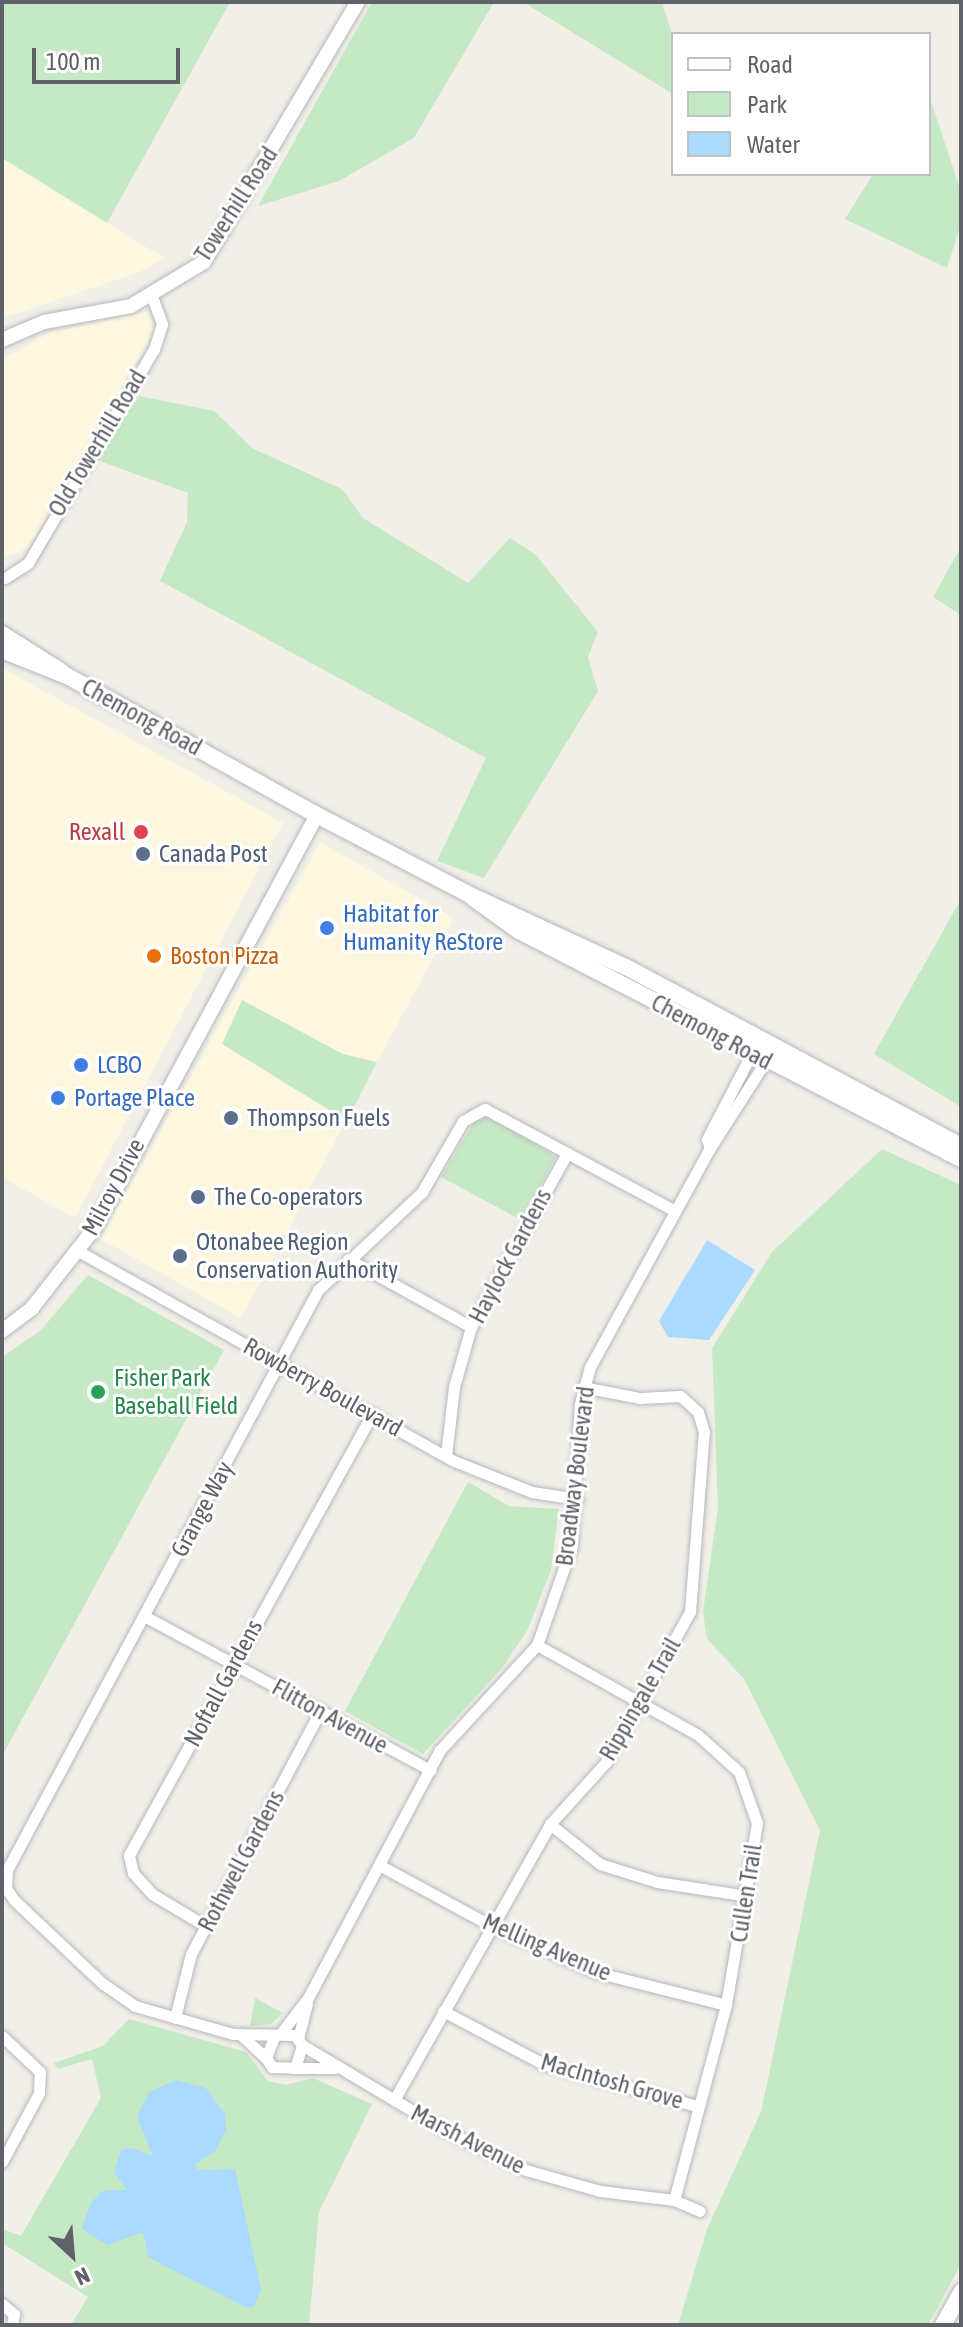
<!DOCTYPE html>
<html>
<head>
<meta charset="utf-8">
<style>
	body { margin:0 }
	#map { position:relative; width:963px; height:2327px; overflow:hidden; background:#f1efe8; font-family:"Asap Condensed",sans-serif }
	div>[style] { position:absolute }
	.commercial>* { inset:0; background:#fef7e0 }
	.green>* { inset:0; background:#c5e8c5 }
	.water>* { inset:0; background:#aadaff }
	.roads { filter:drop-shadow(0 0 2px #b5b8bc) drop-shadow(0 0 2px #b5b8bc) }
	.minor>* { height:11px; margin:-5.5px; padding:0 5.5px; transform-origin:5.5px; border-radius:5.5px; background:#fff }
	.tertiary>* { height:14px; margin:-7px; padding:0 7px; transform-origin:7px; border-radius:7px; background:#fff }
	.secondary>* { height:16px; margin:-8px; padding:0 8px; transform-origin:8px; border-radius:8px; background:#fff }
	.dots>* { width:22px; height:22px; translate:-50% -50%; box-sizing:border-box; border:4px solid #fff; border-radius:50% }
	span { translate:-50% -50%; white-space:nowrap; text-align:center; line-height:1.15; -webkit-text-stroke:6px #fff; paint-order:stroke }
	.street-label { font-size:24px; color:#5f6368 }
	.health-label { font-size:24px; color:#be3a42 }
	.right { translate:-100% -50%; text-align:right }
	.service-label { font-size:24px; color:#4e5e75 }
	.left { translate:0 -50%; text-align:left }
	.shop-label { font-size:24px; color:#366cbe }
	.food-label { font-size:24px; color:#c56008 }
	.leisure-label { font-size:24px; color:#27864d }
	.frame { position:absolute; inset:0; border:4px solid #5f6368; pointer-events:none }
	.legend { position:absolute; left:671px; top:32px; width:260px; height:144px; box-sizing:border-box; background:#fff; border:2px solid #bfc1c3; margin:0; padding:10px 14px; list-style:none; font-size:24px; color:#5f6368 }
	.legend li { display:flex; align-items:center; gap:16px; height:40px }
	.legend b { width:40px; border:2px solid #bfc1c3 }
	.north { position:absolute; left:32px; top:2215px; width:80px; height:80px; -webkit-text-stroke:6px #fff; paint-order:stroke; rotate:154deg; font-size:22px; font-weight:700; line-height:32px; text-align:center; color:#5f6368 }
	.north::after { content:''; display:block; margin:auto; width:28px; height:36px; background:#5f6368; clip-path:polygon(50% 0,100% 100%,50% 72%,0 100%) }
	.scale { position:absolute; left:32px; top:48px; width:148px; height:36px; box-sizing:border-box; border:4px solid #5f6368; border-top:0; padding-left:10px; font-size:24px; line-height:28px; white-space:nowrap; color:#5f6368; -webkit-text-stroke:6px #fff; paint-order:stroke }
</style>
</head>
<body>
<div id="map">
	<div class="commercial">
		<div style="clip-path:polygon(2px 158px,164px 258px,138px 273px,2px 318px)"></div>
		<div style="clip-path:polygon(148px 312px,155px 330px,28px 549px,2px 558px,2px 360px,48px 333px)"></div>
		<div style="clip-path:polygon(2px 668px,283px 823px,75px 1218px,2px 1177px)"></div>
		<div style="clip-path:polygon(320px 842px,454px 918px,241px 1318px,101px 1239px)"></div>
	</div>
	<div class="green">
		<div style="clip-path:polygon(2px 2px,230px 2px,107px 223px,2px 158px)"></div>
		<div style="clip-path:polygon(372px 2px,494px 2px,414px 138px,339px 181px,258px 206px)"></div>
		<div style="clip-path:polygon(523px 2px,662px 2px,673px 37px,673px 94px)"></div>
		<div style="clip-path:polygon(929px 95px,961px 192px,961px 224px,947px 268px,845px 219px,873px 174px,929px 174px)"></div>
		<div style="clip-path:polygon(139px 396px,214px 411px,252px 448px,342px 489px,363px 518px,468px 583px,510px 538px,536px 555px,598px 632px,588px 657px,598px 691px,484px 878px,437px 861px,486px 758px,160px 581px,187px 522px,188px 493px,97px 460px)"></div>
		<div style="clip-path:polygon(961px 547px,961px 615px,933px 597px)"></div>
		<div style="clip-path:polygon(961px 899px,961px 1107px,874px 1054px)"></div>
		<div style="clip-path:polygon(242px 1000px,343px 1054px,377px 1062px,347px 1121px,222px 1044px)"></div>
		<div style="clip-path:polygon(478px 1115px,492px 1116px,556px 1157px,521px 1220px,441px 1177px)"></div>
		<div style="clip-path:polygon(882px 1149px,961px 1185px,961px 2264px,928px 2325px,678px 2325px,707px 2229px,761px 2112px,820px 1830px,744px 1679px,707px 1639px,703px 1612px,718px 1507px,712px 1348px,772px 1252px)"></div>
		<div style="clip-path:polygon(88px 1275px,224px 1350px,2px 1756px,2px 1357px,40px 1331px)"></div>
		<div style="clip-path:polygon(468px 1482px,509px 1506px,559px 1509px,551px 1570px,528px 1629px,503px 1667px,423px 1754px,345px 1711px)"></div>
		<div style="clip-path:polygon(255px 1998px,283px 2013px,271px 2024px,250px 2026px)"></div>
		<div style="clip-path:polygon(129px 2019px,246px 2052px,268px 2081px,286px 2085px,313px 2078px,372px 2104px,319px 2212px,309px 2325px,71px 2325px,88px 2297px,2px 2243px,2px 2229px,21px 2236px,101px 2098px,92px 2059px,58px 2069px,54px 2063px,103px 2046px)"></div>
	</div>
	<div class="water">
		<div style="clip-path:polygon(707px 1240px,755px 1270px,709px 1340px,668px 1337px,659px 1321px)"></div>
		<div style="clip-path:polygon(176px 2080px,206px 2088px,225px 2114px,226px 2131px,215px 2151px,195px 2165px,198px 2170px,235px 2169px,261px 2289px,254px 2307px,245px 2307px,148px 2257px,143px 2232px,107px 2245px,82px 2229px,90px 2204px,102px 2191px,127px 2190px,114px 2172px,121px 2150px,132px 2148px,153px 2156px,137px 2117px,149px 2092px)"></div>
	</div>
	<div class="roads">
		<div class="minor">
			<div style="left:5px;top:578px;width:27px;rotate:-33deg"></div>
			<div style="left:28px;top:563px;width:248px;rotate:-59.5deg"></div>
			<div style="left:154px;top:349px;width:26px;rotate:-72deg"></div>
			<div style="left:162px;top:324px;width:30px;rotate:-110deg"></div>
			<div style="left:710px;top:1148px;width:9px;rotate:-108deg"></div>
			<div style="left:707px;top:1139px;width:106px;rotate:-62.5deg"></div>
			<div style="left:78px;top:1251px;width:431px;rotate:29.2deg"></div>
			<div style="left:454px;top:1461px;width:84px;rotate:21.7deg"></div>
			<div style="left:532px;top:1492px;width:46px;rotate:8.8deg"></div>
			<div style="left:348px;top:1259px;width:141px;rotate:28.9deg"></div>
			<div style="left:446px;top:1456px;width:69px;rotate:-83.4deg"></div>
			<div style="left:454px;top:1387px;width:62px;rotate:-74.2deg"></div>
			<div style="left:471px;top:1327px;width:199px;rotate:-61.1deg"></div>
			<div style="left:146px;top:1617px;width:323px;rotate:28.3deg"></div>
			<div style="left:537px;top:1645px;width:184px;rotate:29.2deg"></div>
			<div style="left:698px;top:1735px;width:55px;rotate:42.1deg"></div>
			<div style="left:739px;top:1772px;width:54px;rotate:70.6deg"></div>
			<div style="left:757px;top:1823px;width:185px;rotate:99.7deg"></div>
			<div style="left:726px;top:2005px;width:202px;rotate:104.9deg"></div>
			<div style="left:550px;top:1824px;width:64px;rotate:38.7deg"></div>
			<div style="left:600px;top:1864px;width:60px;rotate:17.5deg"></div>
			<div style="left:657px;top:1882px;width:91px;rotate:8.8deg"></div>
			<div style="left:379px;top:1865px;width:126px;rotate:28.4deg"></div>
			<div style="left:490px;top:1925px;width:115px;rotate:24.1deg"></div>
			<div style="left:595px;top:1972px;width:135px;rotate:14.1deg"></div>
			<div style="left:207px;top:1927px;width:64px;rotate:-149deg"></div>
			<div style="left:152px;top:1894px;width:28px;rotate:-132deg"></div>
			<div style="left:133px;top:1873px;width:18px;rotate:-103deg"></div>
			<div style="left:129px;top:1855px;width:504px;rotate:-61.14deg"></div>
			<div style="left:443px;top:2011px;width:113px;rotate:27.9deg"></div>
			<div style="left:543px;top:2064px;width:160px;rotate:15.3deg"></div>
			<div style="left:175px;top:2018px;width:66px;rotate:-76deg"></div>
			<div style="left:191px;top:1954px;width:276px;rotate:-62deg"></div>
			<div style="left:281px;top:2033px;width:44px;rotate:-52.4deg"></div>
			<div style="left:308px;top:1998px;width:281px;rotate:-62deg"></div>
			<div style="left:440px;top:1750px;width:143px;rotate:-47.3deg"></div>
			<div style="left:537px;top:1645px;width:106px;rotate:-70.7deg"></div>
			<div style="left:572px;top:1545px;width:141px;rotate:-86.8deg"></div>
			<div style="left:580px;top:1404px;width:38px;rotate:-75deg"></div>
			<div style="left:590px;top:1367px;width:250px;rotate:-61.3deg"></div>
			<div style="left:710px;top:1148px;width:112px;rotate:-57.4deg"></div>
			<div style="left:240px;top:2034px;width:35px;rotate:43deg"></div>
			<div style="left:2px;top:2036px;width:52px;rotate:43.5deg"></div>
			<div style="left:40px;top:2072px;width:21px;rotate:93deg"></div>
			<div style="left:39px;top:2093px;width:78px;rotate:118.2deg"></div>
			<div style="left:274px;top:2037px;width:22px;rotate:111deg"></div>
			<div style="left:266px;top:2058px;width:11px;rotate:56deg"></div>
			<div style="left:272px;top:2067px;width:23px;rotate:2deg"></div>
			<div style="left:295px;top:2068px;width:24px;rotate:-73deg"></div>
			<div style="left:302px;top:2045px;width:12px;rotate:-125deg"></div>
			<div style="left:295px;top:2035px;width:62px;rotate:-179.1deg"></div>
			<div style="left:233px;top:2034px;width:102px;rotate:-164.1deg"></div>
			<div style="left:135px;top:2006px;width:39px;rotate:-145deg"></div>
			<div style="left:103px;top:1984px;width:122px;rotate:-136.7deg"></div>
			<div style="left:14px;top:1900px;width:14px;rotate:-124deg"></div>
			<div style="left:6px;top:1888px;width:18px;rotate:-87deg"></div>
			<div style="left:7px;top:1870px;width:658px;rotate:-61.8deg"></div>
			<div style="left:318px;top:1290px;width:143px;rotate:-43.3deg"></div>
			<div style="left:422px;top:1192px;width:82px;rotate:-60deg"></div>
			<div style="left:463px;top:1121px;width:25px;rotate:-29deg"></div>
			<div style="left:485px;top:1109px;width:216px;rotate:28.2deg"></div>
			<div style="left:298px;top:2039px;width:37px;rotate:-76deg"></div>
			<div style="left:302px;top:2045px;width:170px;rotate:30.8deg"></div>
			<div style="left:448px;top:2132px;width:87px;rotate:26deg"></div>
			<div style="left:526px;top:2170px;width:77px;rotate:15.8deg"></div>
			<div style="left:600px;top:2191px;width:75px;rotate:6.9deg"></div>
			<div style="left:674px;top:2200px;width:28px;rotate:23deg"></div>
			<div style="left:295px;top:2068px;width:40px"></div>
			<div style="left:394px;top:2100px;width:317px;rotate:-60.5deg"></div>
			<div style="left:550px;top:1824px;width:84px;rotate:-47.9deg"></div>
			<div style="left:606px;top:1762px;width:172px;rotate:-60.8deg"></div>
			<div style="left:690px;top:1612px;width:181px;rotate:-85.6deg"></div>
			<div style="left:704px;top:1432px;width:21px;rotate:-107deg"></div>
			<div style="left:698px;top:1412px;width:24px;rotate:-138deg"></div>
			<div style="left:680px;top:1396px;width:40px;rotate:177.1deg"></div>
			<div style="left:640px;top:1398px;width:58px;rotate:-169.1deg"></div>
			<div style="left:2px;top:2304px;width:16px;rotate:40deg"></div>
			<div style="left:14px;top:2314px;width:11px;rotate:100deg"></div>
		</div>
		<div class="tertiary">
			<div style="left:2px;top:340px;width:46px;rotate:-23.2deg"></div>
			<div style="left:44px;top:322px;width:88px;rotate:-10.4deg"></div>
			<div style="left:131px;top:306px;width:85px;rotate:-31.1deg"></div>
			<div style="left:204px;top:262px;width:302px;rotate:-59.4deg"></div>
			<div style="left:2px;top:1331px;width:38px;rotate:-37deg"></div>
			<div style="left:32px;top:1308px;width:100px;rotate:-51.9deg"></div>
			<div style="left:94px;top:1229px;width:470px;rotate:-61.7deg"></div>
		</div>
		<div class="secondary">
			<div style="left:2px;top:634px;width:71px;rotate:32.3deg"></div>
			<div style="left:2px;top:650px;width:70px;rotate:21.8deg"></div>
			<div style="left:67px;top:676px;width:286px;rotate:29.1deg"></div>
			<div style="left:317px;top:815px;width:173px;rotate:27.6deg"></div>
			<div style="left:470px;top:895px;width:172px;rotate:24.8deg"></div>
			<div style="left:626px;top:967px;width:380px;rotate:28.1deg"></div>
			<div style="left:473px;top:898px;width:57px;rotate:35.7deg"></div>
			<div style="left:519px;top:931px;width:497px;rotate:27.3deg"></div>
			<div style="left:943px;top:2325px;width:38px;rotate:-61deg"></div>
		</div>
	</div>
	<div class="dots">
		<div style="left:141px;top:832px;background:#e0444e"></div>
		<div style="left:143px;top:854px;background:#5c6f8a"></div>
		<div style="left:327px;top:928px;background:#3f7fe0"></div>
		<div style="left:154px;top:956px;background:#e8710a"></div>
		<div style="left:81px;top:1065px;background:#3f7fe0"></div>
		<div style="left:58px;top:1098px;background:#3f7fe0"></div>
		<div style="left:231px;top:1118px;background:#5c6f8a"></div>
		<div style="left:198px;top:1197px;background:#5c6f8a"></div>
		<div style="left:180px;top:1256px;background:#5c6f8a"></div>
		<div style="left:98px;top:1392px;background:#2e9e5b"></div>
	</div>
	<div class="street-label">
		<span style="left:236px;top:204px;rotate:-57deg">Towerhill Road</span>
		<span style="left:97px;top:443px;rotate:-59deg">Old Towerhill Road</span>
		<span style="left:142px;top:717px;rotate:29deg">Chemong Road</span>
		<span style="left:712px;top:1032px;rotate:28deg">Chemong Road</span>
		<span style="left:113px;top:1187px;rotate:-62deg">Milroy Drive</span>
		<span style="left:510px;top:1256px;rotate:-62deg">Haylock Gardens</span>
		<span style="left:323px;top:1387px;rotate:29deg">Rowberry Boulevard</span>
		<span style="left:575px;top:1476px;rotate:-83deg">Broadway Boulevard</span>
		<span style="left:202px;top:1509px;rotate:-62deg">Grange Way</span>
		<span style="left:223px;top:1683px;rotate:-62deg">Noftall Gardens</span>
		<span style="left:640px;top:1699px;rotate:-60deg">Rippingale Trail</span>
		<span style="left:330px;top:1716px;rotate:29deg">Flitton Avenue</span>
		<span style="left:241px;top:1861px;rotate:-62deg">Rothwell Gardens</span>
		<span style="left:746px;top:1893px;rotate:-81deg">Cullen Trail</span>
		<span style="left:547px;top:1947px;rotate:23deg">Melling Avenue</span>
		<span style="left:612px;top:2081px;rotate:16deg">MacIntosh Grove</span>
		<span style="left:468px;top:2139px;rotate:27deg">Marsh Avenue</span>
	</div>
	<div class="health-label">
		<span class="right" style="left:125px;top:832px">Rexall</span>
	</div>
	<div class="service-label">
		<span class="left" style="left:159px;top:854px">Canada Post</span>
		<span class="left" style="left:247px;top:1118px">Thompson Fuels</span>
		<span class="left" style="left:214px;top:1197px">The Co-operators</span>
		<span class="left" style="left:196px;top:1256px">Otonabee Region<br>Conservation Authority</span>
	</div>
	<div class="shop-label">
		<span class="left" style="left:343px;top:928px">Habitat for<br>Humanity ReStore</span>
		<span class="left" style="left:97px;top:1065px">LCBO</span>
		<span class="left" style="left:74px;top:1098px">Portage Place</span>
	</div>
	<div class="food-label">
		<span class="left" style="left:170px;top:956px">Boston Pizza</span>
	</div>
	<div class="leisure-label">
		<span class="left" style="left:114px;top:1392px">Fisher Park<br>Baseball Field</span>
	</div>
	<div class="frame"></div>
	<ul class="legend">
	<li><b style="height:10px;background:#fff"></b>Road</li>
	<li><b style="height:22px;background:#c5e8c5"></b>Park</li>
	<li><b style="height:22px;background:#aadaff"></b>Water</li>
	</ul>
	<div class="north">N</div>
	<div class="scale">100 m</div>
</div>
</body>
</html>
